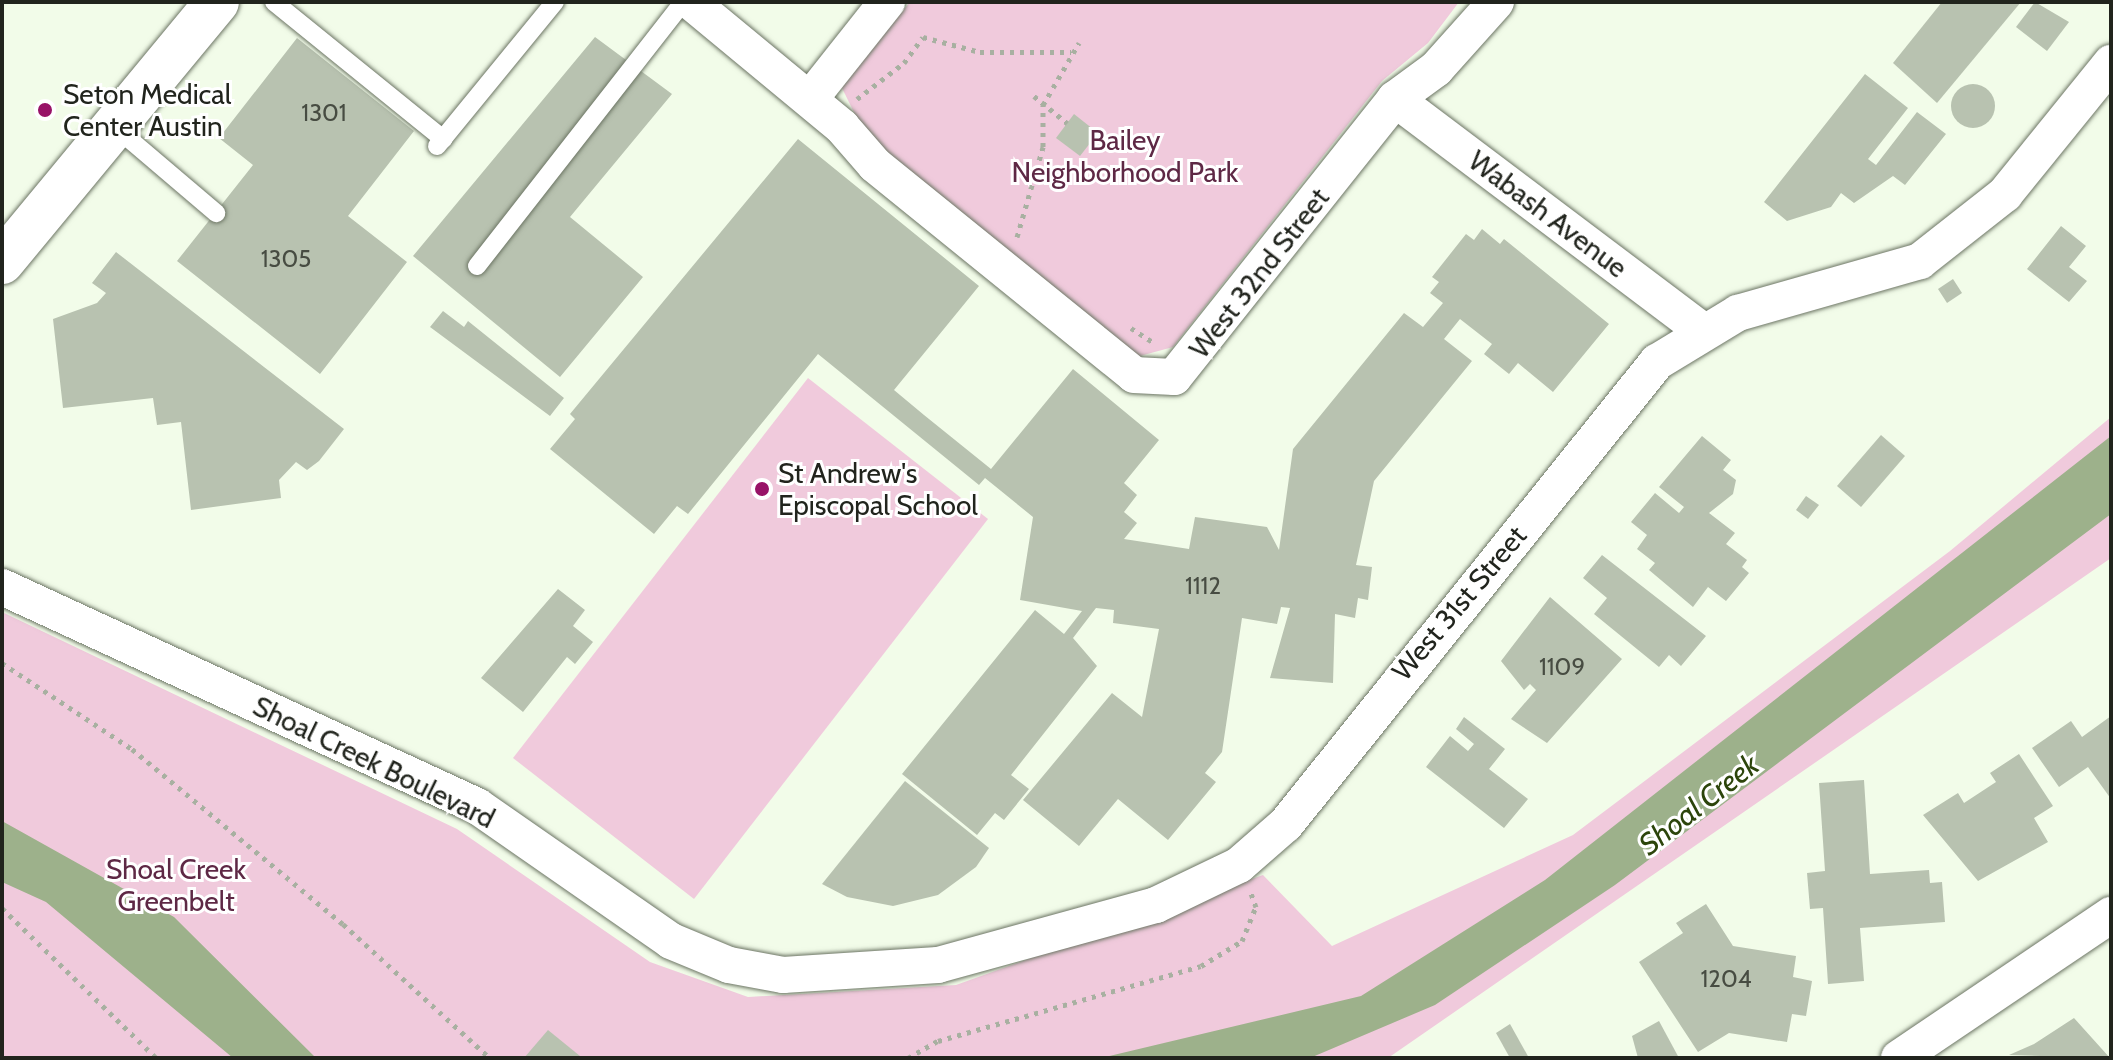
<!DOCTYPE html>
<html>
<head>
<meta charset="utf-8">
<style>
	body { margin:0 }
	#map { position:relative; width:2113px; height:1060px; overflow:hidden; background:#f2fce9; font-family:Cabin,sans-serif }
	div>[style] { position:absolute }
	.green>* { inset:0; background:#f0cadc }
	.water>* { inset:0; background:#9db18b }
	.building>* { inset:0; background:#b8c2b0 }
	.round { border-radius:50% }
	.path>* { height:5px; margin-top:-2.5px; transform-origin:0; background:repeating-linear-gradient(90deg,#a8b0a1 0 4px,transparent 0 10px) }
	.roads { filter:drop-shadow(0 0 2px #6c7564) drop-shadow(0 0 2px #6c7564) }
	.service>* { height:18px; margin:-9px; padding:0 9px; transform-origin:9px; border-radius:9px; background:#fff }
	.minor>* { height:36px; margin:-18px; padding:0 18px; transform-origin:18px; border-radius:18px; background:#fff }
	.tertiary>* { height:44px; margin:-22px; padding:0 22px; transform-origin:22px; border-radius:22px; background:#fff }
	.dots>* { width:22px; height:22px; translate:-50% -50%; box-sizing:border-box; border:4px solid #fff; border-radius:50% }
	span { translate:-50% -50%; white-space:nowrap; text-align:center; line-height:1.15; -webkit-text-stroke:6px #fff; paint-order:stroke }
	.number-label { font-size:24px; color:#474c42 }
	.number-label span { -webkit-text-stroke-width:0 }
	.poi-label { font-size:28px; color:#21241d }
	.left { translate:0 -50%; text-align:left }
	.park-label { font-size:28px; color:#5e2845 }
	.street-label { font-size:28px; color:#21241d }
	.water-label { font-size:30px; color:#2c450b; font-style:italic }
	.frame { position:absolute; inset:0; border:4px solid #21241d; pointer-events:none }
</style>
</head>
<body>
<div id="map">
	<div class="green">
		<div style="clip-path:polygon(910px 2px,1459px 2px,1428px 43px,1382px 81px,1173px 347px,1140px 356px,1120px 350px,877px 159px,841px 86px)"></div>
		<div style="clip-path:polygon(808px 378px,988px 519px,694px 899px,513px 758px)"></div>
		<div style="clip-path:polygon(2111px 417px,2111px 558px,1388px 1058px,2px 1058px,2px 612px,457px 829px,650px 962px,748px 997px,956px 985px,1263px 875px,1332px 946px,1573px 835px,1950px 551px)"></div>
	</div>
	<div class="water">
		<div style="clip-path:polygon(2111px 436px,2111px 514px,1615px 885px,1435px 1005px,1310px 1058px,1101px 1058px,1361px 996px,1545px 880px)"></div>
		<div style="clip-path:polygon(2px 821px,174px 917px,316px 1058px,233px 1058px,46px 902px,2px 882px)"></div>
	</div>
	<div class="building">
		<div style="clip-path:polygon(1942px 2px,2021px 2px,1937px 103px,1893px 63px)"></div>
		<div style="clip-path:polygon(2035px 2px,2069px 22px,2047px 51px,2016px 27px)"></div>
		<div style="clip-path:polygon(595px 37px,672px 94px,570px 217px,643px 277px,560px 377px,413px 256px)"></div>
		<div style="clip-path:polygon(297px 38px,414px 131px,348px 216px,407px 262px,320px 374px,177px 261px,253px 165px,219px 138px)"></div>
		<div style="clip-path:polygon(1865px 74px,1908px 108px,1868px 159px,1876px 165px,1917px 112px,1946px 134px,1905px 185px,1893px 176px,1854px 203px,1841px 193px,1831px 207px,1787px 221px,1764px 202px)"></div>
		<div class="round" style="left:1951px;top:84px;width:44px;height:44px"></div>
		<div style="clip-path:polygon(1074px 114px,1098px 133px,1080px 156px,1056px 138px)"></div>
		<div style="clip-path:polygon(798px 139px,979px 286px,894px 390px,924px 415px,991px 469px,1073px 369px,1159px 440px,1124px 483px,1137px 495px,1124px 512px,1137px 523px,1124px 539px,1189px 549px,1195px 517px,1267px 527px,1279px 550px,1293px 449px,1404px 313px,1423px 327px,1443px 303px,1430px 293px,1439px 282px,1432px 277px,1466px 234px,1474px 240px,1482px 229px,1500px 244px,1504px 239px,1609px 324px,1553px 392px,1518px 363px,1509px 374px,1484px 354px,1492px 344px,1460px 319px,1444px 339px,1472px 361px,1374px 481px,1356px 565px,1372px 567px,1368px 600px,1358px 598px,1355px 618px,1335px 614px,1333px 683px,1270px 678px,1290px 608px,1281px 607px,1277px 624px,1242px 618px,1222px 752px,1205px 773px,1216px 782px,1168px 840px,1118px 799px,1079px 846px,1023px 800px,1112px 693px,1142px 717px,1159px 629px,1113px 623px,1114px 610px,1096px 608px,1073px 638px,1097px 666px,1011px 775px,1029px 789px,1004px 820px,995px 813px,977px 835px,902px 774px,1035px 610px,1064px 634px,1082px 611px,1020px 600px,1033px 517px,985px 478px,979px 485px,818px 354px,688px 514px,677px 506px,654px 534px,550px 449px,575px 419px,570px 414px)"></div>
		<div style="clip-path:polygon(2061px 226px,2086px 246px,2069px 267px,2087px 281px,2069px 302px,2027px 269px)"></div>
		<div style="clip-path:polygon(116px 252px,344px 429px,319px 461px,307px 470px,296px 462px,279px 480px,281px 498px,191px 510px,181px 422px,157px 425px,153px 398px,63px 408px,53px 319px,97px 303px,106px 293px,92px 283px)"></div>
		<div style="clip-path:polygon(1953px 279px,1962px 293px,1947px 303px,1938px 289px)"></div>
		<div style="clip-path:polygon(443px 311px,464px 327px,468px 321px,564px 398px,550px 416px,430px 327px)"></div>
		<div style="clip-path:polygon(1881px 435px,1905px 456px,1861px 507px,1837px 486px)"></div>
		<div style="clip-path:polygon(1702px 436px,1731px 460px,1723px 470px,1736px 480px,1733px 494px,1709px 513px,1735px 533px,1726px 544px,1747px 560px,1742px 567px,1749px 573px,1726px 601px,1708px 587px,1693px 607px,1649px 570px,1655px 563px,1637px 549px,1647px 535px,1631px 522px,1655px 493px,1679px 513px,1684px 507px,1659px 487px)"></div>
		<div style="clip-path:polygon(1806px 496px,1819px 505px,1808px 519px,1796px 510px)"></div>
		<div style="clip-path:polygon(1602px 555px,1706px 636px,1681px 666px,1669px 655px,1659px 667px,1594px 614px,1607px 598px,1583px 578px)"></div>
		<div style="clip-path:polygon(558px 589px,585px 610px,573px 626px,593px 642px,575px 664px,567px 657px,523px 712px,481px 678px)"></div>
		<div style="clip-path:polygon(1550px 597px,1622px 659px,1547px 743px,1511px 719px,1536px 690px,1530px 684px,1524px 690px,1501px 661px)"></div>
		<div style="clip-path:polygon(2111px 716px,2111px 799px,2088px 767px,2059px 787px,2032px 748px,2071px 721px,2082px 737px)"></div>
		<div style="clip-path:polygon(1464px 717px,1505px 749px,1489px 769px,1528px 799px,1504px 828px,1426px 767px,1450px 736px,1468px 751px,1474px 744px,1456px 729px)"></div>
		<div style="clip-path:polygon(2019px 754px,2053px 806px,2034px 818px,2048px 842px,1978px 881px,1923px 815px,1958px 793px,1964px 803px,1996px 782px,1990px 773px)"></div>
		<div style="clip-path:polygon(1864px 780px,1870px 874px,1929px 870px,1930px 883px,1942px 882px,1945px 922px,1860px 928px,1864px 981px,1828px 984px,1823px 908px,1810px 909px,1807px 873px,1825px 871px,1819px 783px)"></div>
		<div style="clip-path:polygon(905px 781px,989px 848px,976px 867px,938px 895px,893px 906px,847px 897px,822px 884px)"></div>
		<div style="clip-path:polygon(1706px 904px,1733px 946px,1796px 956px,1793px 977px,1812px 981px,1806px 1016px,1792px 1014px,1787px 1042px,1729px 1033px,1698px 1052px,1639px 962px,1683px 933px,1676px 923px)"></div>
		<div style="clip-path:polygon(2074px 1018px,2110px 1058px,2009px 1055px,2034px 1044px)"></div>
		<div style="clip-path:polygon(1659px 1021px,1679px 1058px,1638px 1058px,1632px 1036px)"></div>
		<div style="clip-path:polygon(1510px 1024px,1529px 1058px,1510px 1058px,1496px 1033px)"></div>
		<div style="clip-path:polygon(548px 1030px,580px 1056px,579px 1058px,524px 1058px)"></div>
	</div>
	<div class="path">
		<div style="left:1034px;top:96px;width:43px;rotate:39.3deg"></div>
		<div style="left:857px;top:99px;width:59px;rotate:-37.5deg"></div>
		<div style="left:904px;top:63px;width:32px;rotate:-54deg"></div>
		<div style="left:923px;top:37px;width:59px;rotate:14.7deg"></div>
		<div style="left:980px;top:52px;width:91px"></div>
		<div style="left:1017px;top:237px;width:94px;rotate:-73.9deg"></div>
		<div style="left:1043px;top:147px;width:42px;rotate:-90deg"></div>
		<div style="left:1043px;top:105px;width:72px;rotate:-59.9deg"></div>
		<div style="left:1131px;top:328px;width:27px;rotate:33deg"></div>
		<div style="left:2px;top:663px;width:156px;rotate:33.5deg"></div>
		<div style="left:132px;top:749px;width:274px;rotate:39.7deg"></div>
		<div style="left:343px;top:924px;width:199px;rotate:42.4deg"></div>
		<div style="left:2px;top:908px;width:215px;rotate:44.2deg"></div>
		<div style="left:908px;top:1058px;width:34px;rotate:-30deg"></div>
		<div style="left:938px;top:1041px;width:273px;rotate:-15.9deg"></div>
		<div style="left:1201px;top:966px;width:48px;rotate:-31.4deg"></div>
		<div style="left:1242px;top:941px;width:37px;rotate:-68deg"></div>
		<div style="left:1256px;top:907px;width:15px;rotate:-110deg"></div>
	</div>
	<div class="roads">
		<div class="service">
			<div style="left:274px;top:2px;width:218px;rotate:39deg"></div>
			<div style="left:115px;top:127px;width:133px;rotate:40.4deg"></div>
			<div style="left:437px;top:146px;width:186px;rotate:-50.7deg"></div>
			<div style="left:477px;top:266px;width:335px;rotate:-52deg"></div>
		</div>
		<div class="minor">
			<div style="left:691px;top:2px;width:196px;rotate:39.6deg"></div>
			<div style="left:842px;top:127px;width:50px;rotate:49deg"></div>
			<div style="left:875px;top:165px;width:333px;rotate:39deg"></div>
			<div style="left:1134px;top:375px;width:40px;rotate:2.9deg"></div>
			<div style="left:1174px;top:377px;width:355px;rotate:-51.5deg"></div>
			<div style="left:1395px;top:99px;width:51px;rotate:-36.2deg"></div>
			<div style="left:1436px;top:69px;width:90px;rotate:-48.2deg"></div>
			<div style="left:810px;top:99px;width:124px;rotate:-51.6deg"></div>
			<div style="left:1395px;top:99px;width:383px;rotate:37deg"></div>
			<div style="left:2px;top:587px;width:523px;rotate:24.75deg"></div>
			<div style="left:477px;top:806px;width:236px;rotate:34.8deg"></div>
			<div style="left:671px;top:941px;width:63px;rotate:22.5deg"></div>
			<div style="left:729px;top:965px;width:55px;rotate:10.5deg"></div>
			<div style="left:783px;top:975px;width:155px;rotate:-3.7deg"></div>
			<div style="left:938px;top:965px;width:226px;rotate:-15.4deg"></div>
			<div style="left:1156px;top:905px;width:92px;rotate:-25.7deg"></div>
			<div style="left:1239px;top:865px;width:62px;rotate:-41.1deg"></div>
			<div style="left:1286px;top:824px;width:593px;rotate:-51.23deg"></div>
			<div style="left:1657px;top:362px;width:95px;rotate:-31.2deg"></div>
			<div style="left:1738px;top:313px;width:189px;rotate:-15.9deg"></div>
			<div style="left:1920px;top:261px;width:108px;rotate:-38.2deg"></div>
			<div style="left:2005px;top:194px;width:169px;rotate:-51deg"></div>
			<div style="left:1899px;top:1058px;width:256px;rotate:-34deg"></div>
		</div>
		<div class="tertiary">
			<div style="left:2px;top:262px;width:337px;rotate:-50.4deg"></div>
		</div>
	</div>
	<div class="dots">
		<div style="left:45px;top:110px;background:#981267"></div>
		<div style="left:762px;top:489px;background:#981267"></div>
	</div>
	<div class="number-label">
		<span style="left:324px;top:113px">1301</span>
		<span style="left:286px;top:259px">1305</span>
		<span style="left:1203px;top:586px">1112</span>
		<span style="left:1562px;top:667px">1109</span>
		<span style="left:1726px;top:979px">1204</span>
	</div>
	<div class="poi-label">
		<span class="left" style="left:63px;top:110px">Seton Medical<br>Center Austin</span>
		<span class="left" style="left:778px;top:489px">St Andrew's<br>Episcopal School</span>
	</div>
	<div class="park-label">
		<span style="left:1125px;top:156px">Bailey<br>Neighborhood Park</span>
		<span style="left:176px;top:885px">Shoal Creek<br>Greenbelt</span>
	</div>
	<div class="street-label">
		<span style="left:1548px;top:214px;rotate:37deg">Wabash Avenue</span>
		<span style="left:1259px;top:273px;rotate:-52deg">West 32nd Street</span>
		<span style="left:1459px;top:603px;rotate:-50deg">West 31st Street</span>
		<span style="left:374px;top:762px;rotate:26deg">Shoal Creek Boulevard</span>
	</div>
	<div class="water-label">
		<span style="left:1699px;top:805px;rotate:-38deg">Shoal Creek</span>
	</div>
	<div class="frame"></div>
</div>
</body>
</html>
